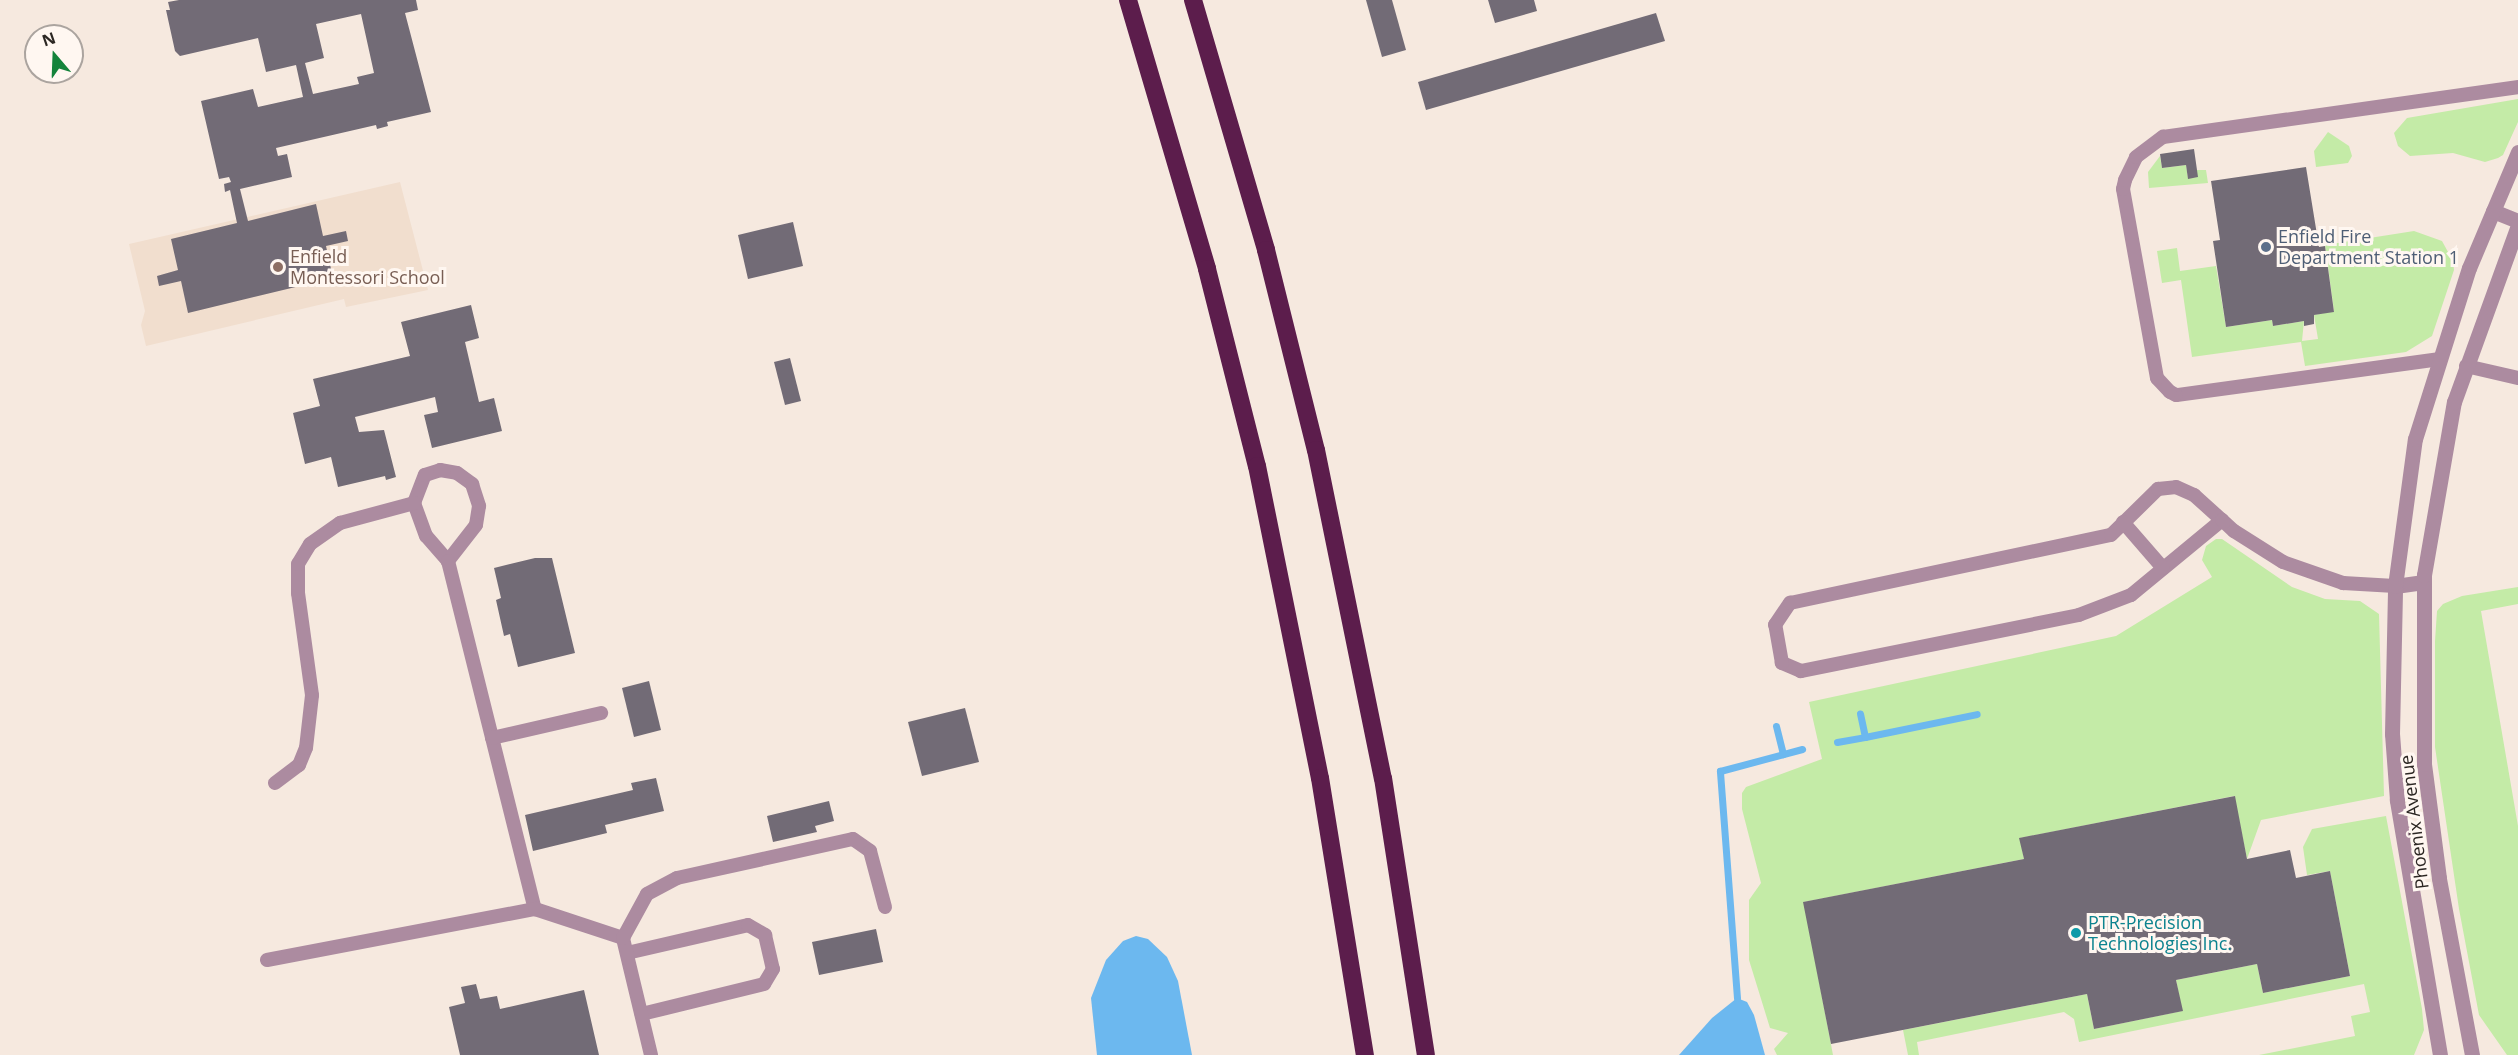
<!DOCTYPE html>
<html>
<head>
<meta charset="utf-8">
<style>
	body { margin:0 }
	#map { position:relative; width:2518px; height:1055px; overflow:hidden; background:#f6e9df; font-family:"Open Sans",sans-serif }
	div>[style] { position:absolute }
	.built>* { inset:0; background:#f1dece }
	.green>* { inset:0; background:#c4eba7 }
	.water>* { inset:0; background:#6cb8ef }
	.stream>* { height:7px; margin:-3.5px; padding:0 3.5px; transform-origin:3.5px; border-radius:3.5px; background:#6cb8ef }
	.building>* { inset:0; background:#726b76 }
	.lane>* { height:14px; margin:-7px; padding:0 7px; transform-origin:7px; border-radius:7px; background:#ac8ba0 }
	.street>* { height:15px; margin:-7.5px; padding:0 7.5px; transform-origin:7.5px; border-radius:7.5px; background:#ac8ba0 }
	.highway>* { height:18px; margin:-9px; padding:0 9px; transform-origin:9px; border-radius:9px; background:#5c1d4c }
	.dots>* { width:16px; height:16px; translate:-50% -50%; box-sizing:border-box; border:3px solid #fff7f1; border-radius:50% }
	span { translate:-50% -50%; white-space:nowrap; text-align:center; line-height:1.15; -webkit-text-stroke:6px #fff7f1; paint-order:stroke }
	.service-label { font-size:18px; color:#4e5e75 }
	.left { translate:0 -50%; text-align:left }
	.education-label { font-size:18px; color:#785e54 }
	.street-label { font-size:18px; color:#2c2723 }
	.culture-label { font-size:18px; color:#0d838f }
	.north { position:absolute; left:24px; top:24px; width:60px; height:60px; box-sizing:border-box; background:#fff7f1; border:2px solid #aba49f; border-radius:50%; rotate:341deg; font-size:16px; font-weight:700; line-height:24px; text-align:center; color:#2c2723 }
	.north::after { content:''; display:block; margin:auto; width:21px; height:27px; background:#14833b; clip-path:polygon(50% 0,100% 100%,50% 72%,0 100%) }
</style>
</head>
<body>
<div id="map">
	<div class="built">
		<div style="clip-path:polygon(400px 182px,428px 290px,346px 307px,344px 299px,146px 346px,141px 325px,145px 311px,129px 244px)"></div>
	</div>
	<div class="green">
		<div style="clip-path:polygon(2518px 99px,2518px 122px,2503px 155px,2498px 158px,2485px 162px,2453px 153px,2410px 156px,2398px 146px,2394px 133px,2407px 118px)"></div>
		<div style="clip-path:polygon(2328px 132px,2349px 146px,2352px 156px,2348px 163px,2316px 167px,2314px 151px)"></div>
		<div style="clip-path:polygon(2160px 156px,2162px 168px,2186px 165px,2188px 178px,2197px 177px,2197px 170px,2206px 170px,2208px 183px,2149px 188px,2148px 172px)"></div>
		<div style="clip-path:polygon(2414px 231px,2442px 241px,2453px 261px,2454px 270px,2432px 336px,2406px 352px,2305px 366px,2301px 342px,2192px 357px,2181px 280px,2162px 283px,2157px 251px,2177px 248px,2180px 271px,2216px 266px,2226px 327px,2272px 320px,2273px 326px,2304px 321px,2302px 341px,2318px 339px,2314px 315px,2334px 311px,2325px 245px)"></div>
		<div style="clip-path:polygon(2216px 539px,2222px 539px,2292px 587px,2325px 599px,2360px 601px,2379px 614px,2384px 796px,2261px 820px,2247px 859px,2234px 796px,2020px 838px,2024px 859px,1804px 902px,1833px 1055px,1777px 1055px,1774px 1049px,1788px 1033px,1770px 1028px,1749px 960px,1749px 900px,1761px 883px,1742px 809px,1742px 793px,1746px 787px,1822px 759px,1809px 702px,2116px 636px,2212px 577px,2202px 560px,2206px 546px)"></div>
		<div style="clip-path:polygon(2518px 587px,2518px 604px,2481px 611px,2518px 826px,2518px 1055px,2507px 1055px,2479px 1015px,2459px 909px,2435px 747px,2435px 641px,2437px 611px,2443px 604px,2462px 596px)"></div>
		<div style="clip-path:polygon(2386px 816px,2422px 1009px,2424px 1030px,2414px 1055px,2259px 1055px,2355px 1036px,2351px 1016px,2370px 1012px,2364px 984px,2079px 1042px,2074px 1019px,2064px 1012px,1917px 1042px,1919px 1055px,1908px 1055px,1903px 1030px,2087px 994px,2094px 1029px,2182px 1011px,2176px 980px,2257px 964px,2263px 993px,2350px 976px,2330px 871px,2307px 875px,2303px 847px,2312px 829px)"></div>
	</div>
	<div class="water">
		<div style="clip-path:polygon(1136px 936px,1148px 939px,1167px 957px,1178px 981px,1192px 1055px,1097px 1055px,1091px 998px,1106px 960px,1123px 941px)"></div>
		<div style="clip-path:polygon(1737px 998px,1747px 1002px,1754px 1015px,1765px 1055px,1679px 1055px,1712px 1018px)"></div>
	</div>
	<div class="stream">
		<div style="left:1776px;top:726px;width:29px;rotate:76deg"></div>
		<div style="left:1865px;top:737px;width:114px;rotate:-11.6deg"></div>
		<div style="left:1837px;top:742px;width:28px;rotate:-10deg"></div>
		<div style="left:1865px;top:737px;width:24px;rotate:-102deg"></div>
		<div style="left:1737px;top:998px;width:228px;rotate:-94.3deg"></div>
		<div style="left:1720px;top:771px;width:85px;rotate:-15deg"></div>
	</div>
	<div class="building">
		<div style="clip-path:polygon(evenodd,179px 0,416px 0,418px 10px,405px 13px,431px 112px,387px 122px,388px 126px,377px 129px,376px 125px,276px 148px,278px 156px,287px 154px,292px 177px,240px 189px,248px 221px,316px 204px,323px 236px,346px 231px,348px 241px,326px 246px,333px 278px,188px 313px,181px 281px,159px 286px,157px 276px,178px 270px,171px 239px,237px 223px,230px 190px,225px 192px,224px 184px,231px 182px,229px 177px,219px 179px,201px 101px,253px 89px,258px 107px,303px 97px,296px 65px,266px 72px,258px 38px,180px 56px,175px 51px,166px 10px,170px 10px,168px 2px,179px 0,361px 14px,374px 73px,357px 77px,359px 84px,313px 94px,305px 63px,324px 58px,316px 24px,361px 14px)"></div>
		<div style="clip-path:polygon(1366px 0,1392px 0,1406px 50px,1382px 57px)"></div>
		<div style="clip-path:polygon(1488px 0,1534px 0,1537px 11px,1495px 23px)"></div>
		<div style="clip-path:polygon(1656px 13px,1665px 41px,1426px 110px,1418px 82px)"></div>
		<div style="clip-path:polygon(2194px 149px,2198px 177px,2188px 179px,2186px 165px,2162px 168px,2160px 154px)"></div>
		<div style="clip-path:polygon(2306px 167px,2319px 247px,2325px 246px,2334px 312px,2314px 315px,2314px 324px,2304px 326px,2304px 321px,2273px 326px,2272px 320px,2226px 327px,2213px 241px,2220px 240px,2211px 181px)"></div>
		<div style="clip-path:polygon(793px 222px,803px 266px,748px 279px,738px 235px)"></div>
		<div style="clip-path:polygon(471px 305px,479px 338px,465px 342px,479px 402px,494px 398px,502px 431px,432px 448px,424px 415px,438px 412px,435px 397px,355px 417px,359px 432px,384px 430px,396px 477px,386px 480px,385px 476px,338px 487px,331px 457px,305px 464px,293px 413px,320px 406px,313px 379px,410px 356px,401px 322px)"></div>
		<div style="clip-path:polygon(790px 358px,801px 401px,785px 405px,774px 362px)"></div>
		<div style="clip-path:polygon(535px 558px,552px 558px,575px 653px,518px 667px,510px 634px,504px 636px,496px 600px,501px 598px,494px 568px)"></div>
		<div style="clip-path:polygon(649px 681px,661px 730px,634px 737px,622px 688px)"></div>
		<div style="clip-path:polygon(965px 708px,979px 762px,922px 776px,908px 722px)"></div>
		<div style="clip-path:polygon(656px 778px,664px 811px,605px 825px,607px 833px,533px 851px,525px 815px,633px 790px,631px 783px)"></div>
		<div style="clip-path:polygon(2235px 796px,2247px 859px,2290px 850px,2296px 878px,2330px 871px,2350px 976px,2263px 993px,2257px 964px,2176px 980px,2183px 1011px,2094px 1029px,2087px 994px,1831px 1044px,1803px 902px,2024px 859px,2019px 838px)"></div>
		<div style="clip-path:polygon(829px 801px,834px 821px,815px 826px,817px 832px,773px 842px,767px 816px)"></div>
		<div style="clip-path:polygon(876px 929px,883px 962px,819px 975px,812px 942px)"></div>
		<div style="clip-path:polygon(476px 984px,480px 999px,497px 996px,500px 1009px,584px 990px,599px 1055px,460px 1055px,449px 1007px,465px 1003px,461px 987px)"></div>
	</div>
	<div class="lane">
		<div style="left:2440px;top:359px;width:266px;rotate:172.2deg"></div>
		<div style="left:2176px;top:395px;width:7px;rotate:-153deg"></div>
		<div style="left:2170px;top:392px;width:19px;rotate:-133deg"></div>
		<div style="left:2157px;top:378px;width:192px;rotate:-100.2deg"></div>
		<div style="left:2123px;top:189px;width:9px;rotate:-77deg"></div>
		<div style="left:2125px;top:180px;width:25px;rotate:-64deg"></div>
		<div style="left:2136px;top:157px;width:34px;rotate:-37deg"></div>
		<div style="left:2163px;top:137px;width:359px;rotate:-8deg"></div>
		<div style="left:2466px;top:366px;width:53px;rotate:13deg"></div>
		<div style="left:2222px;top:520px;width:118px;rotate:140.5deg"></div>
		<div style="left:2131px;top:595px;width:56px;rotate:159deg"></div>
		<div style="left:2079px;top:615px;width:284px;rotate:168.6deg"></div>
		<div style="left:1801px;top:671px;width:21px;rotate:-157deg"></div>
		<div style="left:1782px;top:663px;width:39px;rotate:-100deg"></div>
		<div style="left:1775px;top:625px;width:27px;rotate:-56deg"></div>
		<div style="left:1790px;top:603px;width:328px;rotate:-12deg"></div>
		<div style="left:2111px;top:535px;width:66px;rotate:-44.4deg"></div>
		<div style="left:2158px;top:489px;width:18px;rotate:-6deg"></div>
		<div style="left:2176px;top:487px;width:20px;rotate:24deg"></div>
		<div style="left:2194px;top:495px;width:38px;rotate:42deg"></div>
		<div style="left:2222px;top:520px;width:16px;rotate:43deg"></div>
		<div style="left:2234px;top:531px;width:58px;rotate:32.3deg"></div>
		<div style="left:2283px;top:562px;width:64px;rotate:19.3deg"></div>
		<div style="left:2343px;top:583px;width:52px;rotate:3.3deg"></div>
		<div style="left:2123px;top:522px;width:61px;rotate:49deg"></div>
		<div style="left:448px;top:561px;width:33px;rotate:-131deg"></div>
		<div style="left:426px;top:536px;width:35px;rotate:-110deg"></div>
		<div style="left:414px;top:503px;width:30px;rotate:-69deg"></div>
		<div style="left:425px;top:475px;width:16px;rotate:-18deg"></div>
		<div style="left:440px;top:470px;width:17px;rotate:10deg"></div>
		<div style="left:457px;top:473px;width:19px;rotate:36deg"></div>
		<div style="left:472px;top:484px;width:23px;rotate:72deg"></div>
		<div style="left:479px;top:506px;width:19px;rotate:99deg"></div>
		<div style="left:476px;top:525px;width:46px;rotate:127.9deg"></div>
		<div style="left:448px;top:561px;width:359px;rotate:76deg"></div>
		<div style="left:492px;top:738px;width:112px;rotate:-12.9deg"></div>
		<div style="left:275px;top:783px;width:30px;rotate:-37deg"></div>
		<div style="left:299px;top:765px;width:18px;rotate:-68deg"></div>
		<div style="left:306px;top:748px;width:53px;rotate:-83.5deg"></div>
		<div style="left:312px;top:695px;width:103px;rotate:-97.8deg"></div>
		<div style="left:298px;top:593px;width:29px;rotate:-90deg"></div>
		<div style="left:298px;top:564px;width:23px;rotate:-59deg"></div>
		<div style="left:310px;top:544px;width:37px;rotate:-35deg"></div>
		<div style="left:340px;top:523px;width:77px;rotate:-15.1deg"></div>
		<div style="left:627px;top:953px;width:124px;rotate:-13deg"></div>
		<div style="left:748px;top:925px;width:20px;rotate:30deg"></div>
		<div style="left:765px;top:935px;width:35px;rotate:77deg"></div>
		<div style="left:773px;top:969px;width:17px;rotate:121deg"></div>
		<div style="left:764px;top:984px;width:126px;rotate:166.2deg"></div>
		<div style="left:267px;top:960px;width:273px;rotate:-10.8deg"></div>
		<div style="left:535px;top:909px;width:93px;rotate:18.2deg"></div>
		<div style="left:651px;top:1055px;width:120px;rotate:-103.5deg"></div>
		<div style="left:623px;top:938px;width:50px;rotate:-61.4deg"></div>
		<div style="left:647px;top:894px;width:34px;rotate:-28deg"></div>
		<div style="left:677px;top:878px;width:180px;rotate:-12.5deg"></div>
		<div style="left:853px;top:839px;width:21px;rotate:35deg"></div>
		<div style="left:870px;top:851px;width:58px;rotate:75deg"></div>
	</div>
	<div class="street">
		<div style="left:2493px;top:211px;width:27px;rotate:22deg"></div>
		<div style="left:2395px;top:586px;width:29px;rotate:-8deg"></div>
		<div style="left:2440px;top:1055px;width:259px;rotate:-99.6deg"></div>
		<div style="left:2397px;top:800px;width:66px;rotate:-94.3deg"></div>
		<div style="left:2392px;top:734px;width:148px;rotate:-88.8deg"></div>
		<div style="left:2395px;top:586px;width:148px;rotate:-82.3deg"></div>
		<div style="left:2415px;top:439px;width:179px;rotate:-72.5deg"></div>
		<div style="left:2469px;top:268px;width:126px;rotate:-67.1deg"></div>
		<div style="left:2472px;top:1055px;width:180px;rotate:-100.6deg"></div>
		<div style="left:2439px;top:878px;width:115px;rotate:-97.5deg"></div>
		<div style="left:2424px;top:764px;width:189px;rotate:-90deg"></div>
		<div style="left:2424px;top:575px;width:176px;rotate:-80.2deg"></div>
		<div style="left:2454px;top:402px;width:188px;rotate:-70.1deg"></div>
	</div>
	<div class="highway">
		<div style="left:1128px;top:0;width:280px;rotate:73.6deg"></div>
		<div style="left:1207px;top:269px;width:203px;rotate:75.8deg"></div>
		<div style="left:1257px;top:466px;width:318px;rotate:78.6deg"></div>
		<div style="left:1320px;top:778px;width:281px;rotate:80.8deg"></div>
		<div style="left:1193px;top:0;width:260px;rotate:73.7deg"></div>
		<div style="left:1266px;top:250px;width:206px;rotate:76deg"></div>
		<div style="left:1316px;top:450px;width:335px;rotate:78.5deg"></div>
		<div style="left:1383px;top:778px;width:280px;rotate:81.2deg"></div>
	</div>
	<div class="dots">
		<div style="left:2266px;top:247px;background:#5c6f8a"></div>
		<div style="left:278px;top:267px;background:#8d6e63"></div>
		<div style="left:2076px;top:933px;background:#0f9aa8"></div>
	</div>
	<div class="service-label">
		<span class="left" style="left:2278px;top:247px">Enfield Fire<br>Department Station 1</span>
	</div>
	<div class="education-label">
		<span class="left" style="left:290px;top:267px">Enfield<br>Montessori School</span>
	</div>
	<div class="street-label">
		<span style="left:2414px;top:822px;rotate:-97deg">Phoenix Avenue</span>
	</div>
	<div class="culture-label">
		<span class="left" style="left:2088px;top:933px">PTR-Precision<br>Technologies Inc.</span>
	</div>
	<div class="north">N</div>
</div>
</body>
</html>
